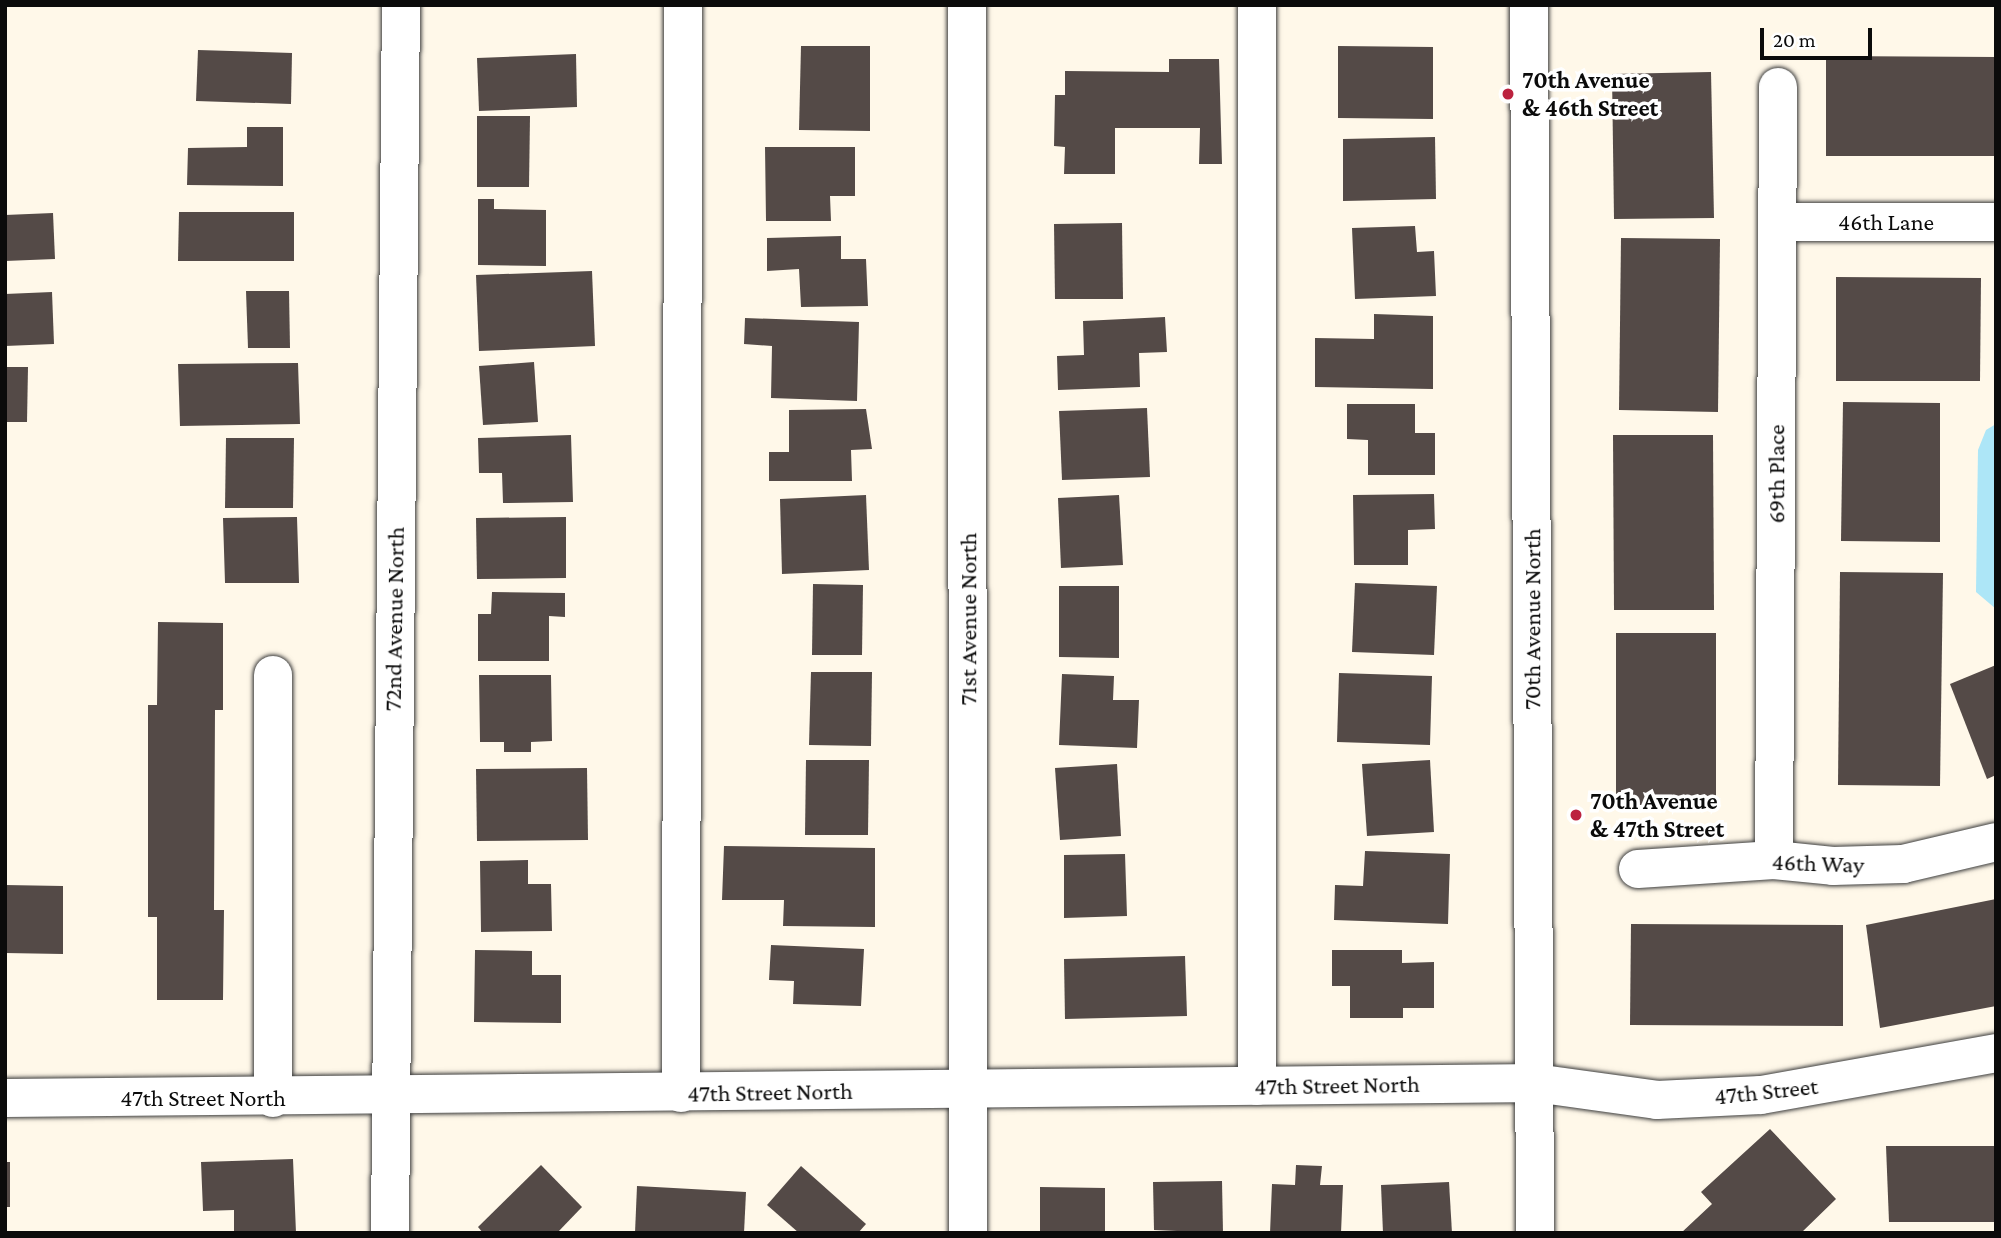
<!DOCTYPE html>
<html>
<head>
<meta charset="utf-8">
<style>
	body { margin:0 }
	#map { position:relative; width:2001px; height:1238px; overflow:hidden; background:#fff8e9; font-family:"Crimson Pro",serif }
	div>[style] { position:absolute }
	.water>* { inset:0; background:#ade6f7 }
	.building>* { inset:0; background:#544a47 }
	.roads { filter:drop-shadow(0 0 2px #3e3e3e) drop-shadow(0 0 2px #3e3e3e) }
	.minor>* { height:38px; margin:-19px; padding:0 19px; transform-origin:19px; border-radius:19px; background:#fff }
	.dots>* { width:19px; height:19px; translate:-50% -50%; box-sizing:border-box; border:4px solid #fff; border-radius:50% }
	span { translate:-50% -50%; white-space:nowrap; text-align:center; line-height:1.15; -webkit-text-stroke:7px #fff; paint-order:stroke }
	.poi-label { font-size:24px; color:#0b0b0b; font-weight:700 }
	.left { translate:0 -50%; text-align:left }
	.street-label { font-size:24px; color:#0b0b0b }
	.frame { position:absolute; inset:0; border:7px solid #0b0b0b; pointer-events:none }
	.scale { position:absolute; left:1760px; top:28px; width:112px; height:32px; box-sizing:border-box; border:4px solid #0b0b0b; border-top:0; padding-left:9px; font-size:21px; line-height:24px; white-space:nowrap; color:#0b0b0b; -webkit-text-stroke:5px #fff; paint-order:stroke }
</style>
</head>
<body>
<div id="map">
	<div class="water">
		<div style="clip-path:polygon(1996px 424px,1996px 609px,1976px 592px,1978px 450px,1986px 430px)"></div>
	</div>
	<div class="building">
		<div style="clip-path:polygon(801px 46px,870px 46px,870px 131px,799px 130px)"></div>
		<div style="clip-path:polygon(1338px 46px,1433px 47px,1433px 119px,1338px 118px)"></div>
		<div style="clip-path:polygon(198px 50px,292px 53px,291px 104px,196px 101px)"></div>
		<div style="clip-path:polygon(576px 54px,577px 107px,479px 111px,477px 58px)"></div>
		<div style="clip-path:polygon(1826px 56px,1996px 57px,1996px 156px,1826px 156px)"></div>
		<div style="clip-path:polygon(1169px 59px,1219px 59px,1222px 164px,1199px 164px,1200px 128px,1115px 128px,1115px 174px,1064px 174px,1065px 147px,1054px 146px,1055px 95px,1065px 95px,1065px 71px,1169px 72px)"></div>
		<div style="clip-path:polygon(1711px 72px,1714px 218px,1614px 219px,1612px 74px)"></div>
		<div style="clip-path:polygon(477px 116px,530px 116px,529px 187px,477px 187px)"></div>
		<div style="clip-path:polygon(247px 127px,283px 127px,283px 186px,187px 185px,188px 148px,247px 147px)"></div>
		<div style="clip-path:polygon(1435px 137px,1436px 199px,1343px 201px,1343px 139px)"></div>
		<div style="clip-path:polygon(765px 147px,855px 147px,855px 196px,830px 196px,831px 221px,766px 221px)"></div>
		<div style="clip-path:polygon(478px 199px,494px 199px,494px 209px,546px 210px,546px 266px,478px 265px)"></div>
		<div style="clip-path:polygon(179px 212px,294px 212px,294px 261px,178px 261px)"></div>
		<div style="clip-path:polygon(53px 213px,55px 259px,5px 261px,5px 215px)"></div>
		<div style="clip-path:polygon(1122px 223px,1123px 299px,1055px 299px,1054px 224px)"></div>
		<div style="clip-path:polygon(1415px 226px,1417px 252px,1434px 251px,1436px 296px,1355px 299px,1352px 228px)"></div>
		<div style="clip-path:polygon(841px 236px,841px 259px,866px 259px,868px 306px,801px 307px,799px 269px,767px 271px,767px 238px)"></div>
		<div style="clip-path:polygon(1621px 238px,1720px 239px,1718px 412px,1619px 410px)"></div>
		<div style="clip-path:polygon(592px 271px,595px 346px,479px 351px,476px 275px)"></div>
		<div style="clip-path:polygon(1836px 277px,1981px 278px,1980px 381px,1836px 381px)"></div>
		<div style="clip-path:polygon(246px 291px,289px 291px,290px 348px,248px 348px)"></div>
		<div style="clip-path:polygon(52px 292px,54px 344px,5px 346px,5px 294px)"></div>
		<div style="clip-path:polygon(1374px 314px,1433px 316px,1433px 389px,1315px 387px,1315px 338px,1374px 339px)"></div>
		<div style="clip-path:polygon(1165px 317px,1167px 352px,1139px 353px,1140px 387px,1058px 390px,1057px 356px,1084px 355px,1083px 321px)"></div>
		<div style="clip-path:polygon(745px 318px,859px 322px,857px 401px,771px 398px,772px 346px,744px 344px)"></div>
		<div style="clip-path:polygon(534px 362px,538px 422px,483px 425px,479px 366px)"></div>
		<div style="clip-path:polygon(298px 363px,300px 424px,180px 426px,178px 364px)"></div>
		<div style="clip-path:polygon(5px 367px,28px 367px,27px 422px,5px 422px)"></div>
		<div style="clip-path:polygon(1843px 402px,1940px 403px,1940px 542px,1841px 541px)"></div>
		<div style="clip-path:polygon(1347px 404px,1415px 404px,1415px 433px,1435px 433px,1435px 475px,1368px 475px,1368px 440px,1347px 439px)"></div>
		<div style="clip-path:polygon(1147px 408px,1150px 477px,1062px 480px,1059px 411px)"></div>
		<div style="clip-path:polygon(866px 409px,872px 449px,851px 450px,852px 481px,769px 481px,769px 452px,789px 452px,789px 410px)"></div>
		<div style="clip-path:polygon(571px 435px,573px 502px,503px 503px,502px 473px,479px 473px,478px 438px)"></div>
		<div style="clip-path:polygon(1613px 435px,1713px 435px,1714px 610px,1614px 610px)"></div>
		<div style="clip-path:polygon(226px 438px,294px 438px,293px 508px,225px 508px)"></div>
		<div style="clip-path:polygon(1434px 494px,1435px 529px,1408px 530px,1408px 565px,1354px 565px,1353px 495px)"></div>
		<div style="clip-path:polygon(866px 495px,869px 570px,782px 574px,780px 499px)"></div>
		<div style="clip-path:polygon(1119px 495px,1123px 565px,1061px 568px,1058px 498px)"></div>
		<div style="clip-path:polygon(297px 517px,299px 583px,225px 583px,223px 518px)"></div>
		<div style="clip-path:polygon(566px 517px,566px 578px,477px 579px,476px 518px)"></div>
		<div style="clip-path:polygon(1840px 572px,1943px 573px,1940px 786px,1838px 785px)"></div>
		<div style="clip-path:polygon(1355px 583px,1437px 586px,1434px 655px,1352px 652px)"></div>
		<div style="clip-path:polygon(813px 584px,863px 585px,862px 655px,812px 655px)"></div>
		<div style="clip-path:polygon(1059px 586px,1119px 586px,1119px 658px,1059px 657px)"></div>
		<div style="clip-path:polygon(492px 592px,565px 593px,565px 617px,549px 616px,549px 661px,478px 661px,478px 614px,491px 614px)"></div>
		<div style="clip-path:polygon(158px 622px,223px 623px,223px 710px,215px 710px,214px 910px,224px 910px,223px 1000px,157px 1000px,157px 917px,148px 917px,148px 705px,157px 705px)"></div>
		<div style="clip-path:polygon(1616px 633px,1716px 633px,1716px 809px,1616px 809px)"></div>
		<div style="clip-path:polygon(1996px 665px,1996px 775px,1987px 779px,1950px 684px)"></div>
		<div style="clip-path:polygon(811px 672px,872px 672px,871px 746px,809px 745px)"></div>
		<div style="clip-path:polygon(1339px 673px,1432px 676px,1430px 745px,1337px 742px)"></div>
		<div style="clip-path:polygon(1062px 674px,1114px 676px,1113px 700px,1139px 700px,1137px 748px,1059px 745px)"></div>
		<div style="clip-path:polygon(479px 675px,551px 675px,552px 741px,531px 742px,531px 752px,504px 752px,504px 742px,480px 742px)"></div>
		<div style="clip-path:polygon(806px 760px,869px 760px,868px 835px,805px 835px)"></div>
		<div style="clip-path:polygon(1430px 760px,1434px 832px,1367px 836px,1362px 764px)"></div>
		<div style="clip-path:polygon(1117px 764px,1121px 836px,1060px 840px,1055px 768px)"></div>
		<div style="clip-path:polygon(587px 768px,588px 840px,477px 841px,476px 769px)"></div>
		<div style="clip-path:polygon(724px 846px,875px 848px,875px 927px,783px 926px,784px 900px,722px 900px)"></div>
		<div style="clip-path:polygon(1365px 851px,1450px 854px,1448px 924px,1334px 920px,1335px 885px,1363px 886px)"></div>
		<div style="clip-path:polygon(1125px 854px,1127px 916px,1064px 918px,1064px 855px)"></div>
		<div style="clip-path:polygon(528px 860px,528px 884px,551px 884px,552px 931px,481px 932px,480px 861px)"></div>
		<div style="clip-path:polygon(5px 885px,63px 886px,63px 954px,5px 953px)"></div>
		<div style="clip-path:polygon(1996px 899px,1996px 1006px,1880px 1028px,1866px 925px)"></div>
		<div style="clip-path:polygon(1631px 924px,1843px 925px,1843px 1026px,1630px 1025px)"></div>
		<div style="clip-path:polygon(771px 945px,864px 949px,861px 1006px,793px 1004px,794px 981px,769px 980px)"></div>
		<div style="clip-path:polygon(475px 950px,532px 951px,532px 975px,561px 975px,561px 1023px,474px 1022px)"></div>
		<div style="clip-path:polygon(1332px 950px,1402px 950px,1402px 963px,1434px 962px,1434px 1008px,1403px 1008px,1403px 1018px,1350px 1018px,1350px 986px,1332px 986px)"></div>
		<div style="clip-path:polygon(1185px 956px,1187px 1016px,1065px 1019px,1064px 959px)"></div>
		<div style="clip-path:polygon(1770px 1129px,1836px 1199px,1801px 1233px,1681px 1233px,1712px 1204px,1701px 1192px)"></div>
		<div style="clip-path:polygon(1886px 1146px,1996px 1146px,1996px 1222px,1889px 1222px)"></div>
		<div style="clip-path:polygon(293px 1159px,296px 1233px,234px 1233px,234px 1210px,203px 1211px,201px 1162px)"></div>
		<div style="clip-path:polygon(5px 1162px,10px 1162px,10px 1207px,5px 1207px)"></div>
		<div style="clip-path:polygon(541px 1165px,582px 1207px,557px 1233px,483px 1233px,478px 1227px)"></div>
		<div style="clip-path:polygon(1296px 1165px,1322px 1166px,1320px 1185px,1343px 1185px,1341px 1233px,1270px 1233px,1272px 1184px,1295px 1185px)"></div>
		<div style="clip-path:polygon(801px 1166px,866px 1224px,858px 1233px,799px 1233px,767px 1205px)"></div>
		<div style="clip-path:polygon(1222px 1181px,1223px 1233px,1154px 1230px,1153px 1182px)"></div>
		<div style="clip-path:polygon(1449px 1182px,1452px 1233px,1383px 1233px,1381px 1185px)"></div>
		<div style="clip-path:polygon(637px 1186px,746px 1192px,744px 1233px,635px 1233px)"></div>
		<div style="clip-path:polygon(1040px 1187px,1105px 1188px,1105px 1233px,1040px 1233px)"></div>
	</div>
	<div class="roads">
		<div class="minor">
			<div style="left:967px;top:5px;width:1228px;rotate:89.95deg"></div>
			<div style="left:1257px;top:5px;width:1081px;rotate:90deg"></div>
			<div style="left:1529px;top:5px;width:1228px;rotate:89.72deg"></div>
			<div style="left:1777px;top:222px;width:219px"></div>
			<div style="left:273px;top:675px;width:423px;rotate:90deg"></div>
			<div style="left:1774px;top:860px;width:773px;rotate:-89.7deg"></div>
			<div style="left:1638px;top:869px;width:136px;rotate:-3.8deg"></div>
			<div style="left:1774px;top:860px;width:59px;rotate:5.8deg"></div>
			<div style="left:1833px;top:866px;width:70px;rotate:-1.6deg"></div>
			<div style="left:1903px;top:864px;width:96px;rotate:-13.3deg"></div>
			<div style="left:681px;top:1093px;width:1088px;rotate:-89.89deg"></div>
			<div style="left:5px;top:1098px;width:1530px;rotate:-0.56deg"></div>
			<div style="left:1535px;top:1083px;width:123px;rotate:7.9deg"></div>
			<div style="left:1657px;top:1100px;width:104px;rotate:-2.8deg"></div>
			<div style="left:1761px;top:1095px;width:239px;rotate:-10.1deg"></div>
			<div style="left:390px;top:1233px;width:1228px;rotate:-89.49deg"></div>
		</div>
	</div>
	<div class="dots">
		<div style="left:1508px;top:94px;background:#bc223f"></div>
		<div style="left:1576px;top:815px;background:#bc223f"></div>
	</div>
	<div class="poi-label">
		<span class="left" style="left:1522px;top:94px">70th Avenue<br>&amp; 46th Street</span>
		<span class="left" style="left:1590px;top:815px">70th Avenue<br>&amp; 47th Street</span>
	</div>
	<div class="street-label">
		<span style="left:1886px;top:222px">46th Lane</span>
		<span style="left:1776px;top:474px;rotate:-90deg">69th Place</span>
		<span style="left:394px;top:619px;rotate:-89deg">72nd Avenue North</span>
		<span style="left:968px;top:619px;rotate:-90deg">71st Avenue North</span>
		<span style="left:1532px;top:619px;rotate:-90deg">70th Avenue North</span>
		<span style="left:1818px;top:863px;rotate:2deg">46th Way</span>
		<span style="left:1337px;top:1085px;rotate:-1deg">47th Street North</span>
		<span style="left:1766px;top:1091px;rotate:-6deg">47th Street</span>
		<span style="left:770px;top:1092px;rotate:-1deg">47th Street North</span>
		<span style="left:203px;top:1098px">47th Street North</span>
	</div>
	<div class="frame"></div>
	<div class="scale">20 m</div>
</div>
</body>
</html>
